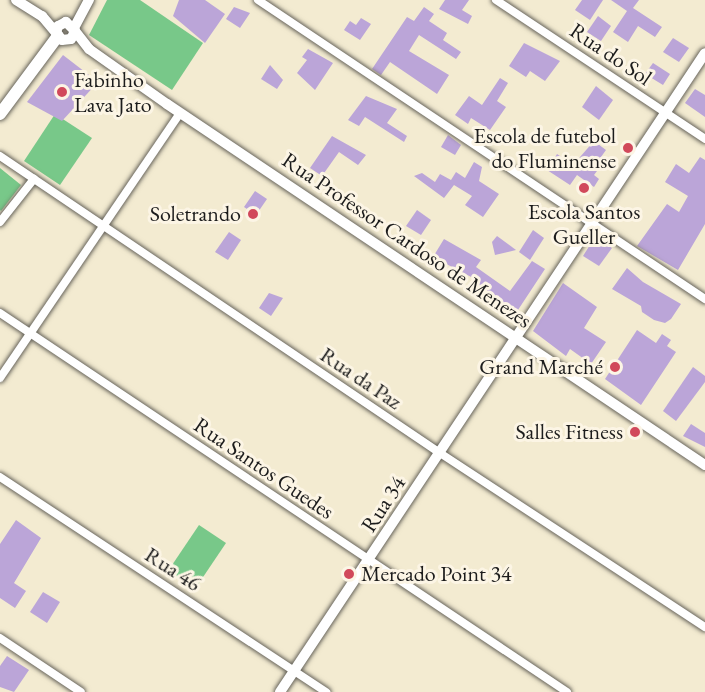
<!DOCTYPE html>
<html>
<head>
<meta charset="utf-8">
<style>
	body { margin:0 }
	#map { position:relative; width:705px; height:692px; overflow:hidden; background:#f3ebd1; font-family:"EB Garamond",serif }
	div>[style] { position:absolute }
	.green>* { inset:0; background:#78c889 }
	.building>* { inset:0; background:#bba5d8 }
	.roads { filter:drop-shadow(0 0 2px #67645b) drop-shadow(0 0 2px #67645b) }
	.minor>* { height:8px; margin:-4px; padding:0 4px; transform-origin:4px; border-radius:4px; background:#fff }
	.tertiary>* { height:10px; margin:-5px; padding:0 5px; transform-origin:5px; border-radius:5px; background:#fff }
	.primary>* { height:12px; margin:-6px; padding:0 6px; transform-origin:6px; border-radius:6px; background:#fff }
	.dots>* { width:16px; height:16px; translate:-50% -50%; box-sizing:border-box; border:3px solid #fcf5e5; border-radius:50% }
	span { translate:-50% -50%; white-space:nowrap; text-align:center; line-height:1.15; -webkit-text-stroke:6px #fcf5e5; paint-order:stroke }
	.street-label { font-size:22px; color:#1c1c1c }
	.poi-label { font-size:22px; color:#1c1c1c }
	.left { translate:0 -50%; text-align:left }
	.right { translate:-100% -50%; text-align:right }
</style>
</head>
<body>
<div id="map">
	<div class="green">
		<div style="clip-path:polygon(107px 0,140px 0,203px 43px,172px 90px,89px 35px)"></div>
		<div style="clip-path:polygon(55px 114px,92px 138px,60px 185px,24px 161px)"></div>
		<div style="clip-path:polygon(0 168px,21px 185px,1px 211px,0 210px)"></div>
		<div style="clip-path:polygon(199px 525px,226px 543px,195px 589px,168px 571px)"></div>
	</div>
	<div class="building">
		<div style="clip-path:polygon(179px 0,205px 0,225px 14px,205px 43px,173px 16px)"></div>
		<div style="clip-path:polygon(445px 0,469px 0,462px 10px,472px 16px,468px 24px,439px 9px)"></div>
		<div style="clip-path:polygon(582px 0,603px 0,590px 20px,575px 10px)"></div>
		<div style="clip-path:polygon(611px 0,639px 0,633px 8px,662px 27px,655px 37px,638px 26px,628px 42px,613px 32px,627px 11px)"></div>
		<div style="clip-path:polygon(234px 7px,250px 13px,240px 28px,226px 19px)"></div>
		<div style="clip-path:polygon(424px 7px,434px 14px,429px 21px,447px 33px,443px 40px,461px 52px,456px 59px,419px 35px,409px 51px,449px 75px,437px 94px,390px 62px,381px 75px,372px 69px,407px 17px,414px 21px)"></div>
		<div style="clip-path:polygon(598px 16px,611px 26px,601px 41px,587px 32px)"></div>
		<div style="clip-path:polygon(361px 18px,371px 24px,360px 40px,344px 30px,350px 21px,356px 25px)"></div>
		<div style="clip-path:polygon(673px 38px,689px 48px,679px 62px,663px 52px)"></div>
		<div style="clip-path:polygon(524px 43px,560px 61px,545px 81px,530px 71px,526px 77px,509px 66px)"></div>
		<div style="clip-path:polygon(308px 49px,333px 63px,315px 90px,297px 73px,307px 60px,302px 57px)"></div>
		<div style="clip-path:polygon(63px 55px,98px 82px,62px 121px,27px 102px)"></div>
		<div style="clip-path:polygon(653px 63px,670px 74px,663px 85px,645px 74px)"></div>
		<div style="clip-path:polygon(270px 65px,283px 80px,277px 89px,261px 79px)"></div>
		<div style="clip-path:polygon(500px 78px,508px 83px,497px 101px,506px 107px,490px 130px,471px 118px,468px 124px,455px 115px,469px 96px,482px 105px)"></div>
		<div style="clip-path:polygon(596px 86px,613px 100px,599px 120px,582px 107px)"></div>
		<div style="clip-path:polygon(695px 89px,705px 95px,705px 117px,685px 103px)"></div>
		<div style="clip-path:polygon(366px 96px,397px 109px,387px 123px,407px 136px,404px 142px,365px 117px,359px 126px,348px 120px)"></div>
		<div style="clip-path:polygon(448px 135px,461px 145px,455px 155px,441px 147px)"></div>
		<div style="clip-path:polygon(332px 136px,366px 155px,358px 165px,339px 152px,322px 176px,310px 168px)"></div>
		<div style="clip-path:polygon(594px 141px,606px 150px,596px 164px,600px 167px,594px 175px,599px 179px,594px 187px,577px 175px,570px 185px,547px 170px,557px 154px,573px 165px)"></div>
		<div style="clip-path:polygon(700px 157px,705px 160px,705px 224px,678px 270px,637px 246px,667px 204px,679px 212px,688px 196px,665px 182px,676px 164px,689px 173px)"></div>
		<div style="clip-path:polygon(474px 162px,482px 167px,479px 181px,499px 194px,483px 217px,465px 205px,472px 196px,454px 185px,444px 198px,414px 176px,422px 173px,435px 182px,440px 174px,451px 180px,456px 172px,465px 178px)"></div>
		<div style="clip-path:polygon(255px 191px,267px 199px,256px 215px,244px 207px)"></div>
		<div style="clip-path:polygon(417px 210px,431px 220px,421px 235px,406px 226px)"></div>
		<div style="clip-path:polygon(533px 230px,544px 238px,530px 260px,519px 252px)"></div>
		<div style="clip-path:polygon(229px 232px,241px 240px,228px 260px,215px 252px)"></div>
		<div style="clip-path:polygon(497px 236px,516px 250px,495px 255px,492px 242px)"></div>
		<div style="clip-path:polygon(595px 237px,612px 248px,599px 266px,583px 256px)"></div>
		<div style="clip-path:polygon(444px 239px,481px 260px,476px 267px,510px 291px,532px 261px,545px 269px,516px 313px,491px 294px,489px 298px,471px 285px,475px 279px,433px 257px)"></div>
		<div style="clip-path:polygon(627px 268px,643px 282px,681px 304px,671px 319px,665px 323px,654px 320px,642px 312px,641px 306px,612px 289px)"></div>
		<div style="clip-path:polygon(563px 283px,597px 307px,584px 328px,606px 342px,591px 364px,570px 349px,566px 356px,533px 331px)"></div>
		<div style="clip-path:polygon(269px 293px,283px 298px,271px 316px,259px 308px)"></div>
		<div style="clip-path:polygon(637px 330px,656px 343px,662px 334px,671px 340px,667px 346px,676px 352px,641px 405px,605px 379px)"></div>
		<div style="clip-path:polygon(693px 367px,705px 376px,705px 382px,676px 421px,663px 411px)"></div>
		<div style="clip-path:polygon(691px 424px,705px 433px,705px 447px,683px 436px)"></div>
		<div style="clip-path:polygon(16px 520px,41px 538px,14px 583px,26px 591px,15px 608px,0 598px,0 544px)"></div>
		<div style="clip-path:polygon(43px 592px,60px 602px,47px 623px,30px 612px)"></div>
		<div style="clip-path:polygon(7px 656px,29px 670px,14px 692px,0 687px,0 666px)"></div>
	</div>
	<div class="roads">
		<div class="minor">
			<div style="left:258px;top:0;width:538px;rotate:33.78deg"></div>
			<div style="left:496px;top:0;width:251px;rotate:33.6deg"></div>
			<div style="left:0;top:156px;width:531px;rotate:34.02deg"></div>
			<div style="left:440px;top:453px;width:317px;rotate:33.3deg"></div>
			<div style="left:0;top:222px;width:55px;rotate:-51.7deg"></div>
			<div style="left:0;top:313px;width:682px;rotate:33.76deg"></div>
			<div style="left:0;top:378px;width:320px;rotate:-55.8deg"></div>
			<div style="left:0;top:477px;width:391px;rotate:33.4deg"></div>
			<div style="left:0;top:638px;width:97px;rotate:33.7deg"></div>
		</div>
		<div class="tertiary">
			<div style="left:16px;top:0;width:31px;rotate:32deg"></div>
			<div style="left:42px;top:16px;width:31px;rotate:50deg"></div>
			<div style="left:62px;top:40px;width:9px;rotate:-6deg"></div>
			<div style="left:71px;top:39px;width:9px;rotate:-63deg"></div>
			<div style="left:75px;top:31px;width:13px;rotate:-135deg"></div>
			<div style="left:66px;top:22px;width:9px;rotate:153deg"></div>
			<div style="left:58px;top:26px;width:7px;rotate:106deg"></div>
			<div style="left:74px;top:28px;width:32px;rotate:-62deg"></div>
			<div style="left:75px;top:31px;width:23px;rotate:52deg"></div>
			<div style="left:89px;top:49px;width:95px;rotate:35.2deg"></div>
			<div style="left:167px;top:104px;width:648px;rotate:33.86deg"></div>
			<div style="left:280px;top:692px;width:767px;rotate:-56.37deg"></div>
		</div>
		<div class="primary">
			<div style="left:0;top:114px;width:97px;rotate:-53.4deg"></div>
		</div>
	</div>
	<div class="dots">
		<div style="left:62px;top:92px;background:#d1495b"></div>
		<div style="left:628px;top:148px;background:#d1495b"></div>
		<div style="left:584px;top:188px;background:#d1495b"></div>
		<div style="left:253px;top:214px;background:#d1495b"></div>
		<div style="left:615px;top:367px;background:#d1495b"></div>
		<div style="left:635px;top:432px;background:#d1495b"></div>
		<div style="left:349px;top:574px;background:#d1495b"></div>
	</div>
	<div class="street-label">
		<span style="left:611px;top:54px;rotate:34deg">Rua do Sol</span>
		<span style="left:407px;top:240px;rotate:34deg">Rua Professor Cardoso de Menezes</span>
		<span style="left:361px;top:378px;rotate:34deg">Rua da Paz</span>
		<span style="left:264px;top:468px;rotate:34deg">Rua Santos Guedes</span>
		<span style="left:383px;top:504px;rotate:-57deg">Rua 34</span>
		<span style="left:173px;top:569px;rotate:33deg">Rua 46</span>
	</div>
	<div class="poi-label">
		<span class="left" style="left:74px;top:92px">Fabinho<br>Lava Jato</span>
		<span class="right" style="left:616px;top:148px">Escola de futebol<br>do Fluminense</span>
		<span style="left:584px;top:224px">Escola Santos<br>Gueller</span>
		<span class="right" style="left:241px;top:214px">Soletrando</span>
		<span class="right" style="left:603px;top:367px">Grand Marché</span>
		<span class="right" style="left:623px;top:432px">Salles Fitness</span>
		<span class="left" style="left:361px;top:574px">Mercado Point 34</span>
	</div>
</div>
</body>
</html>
